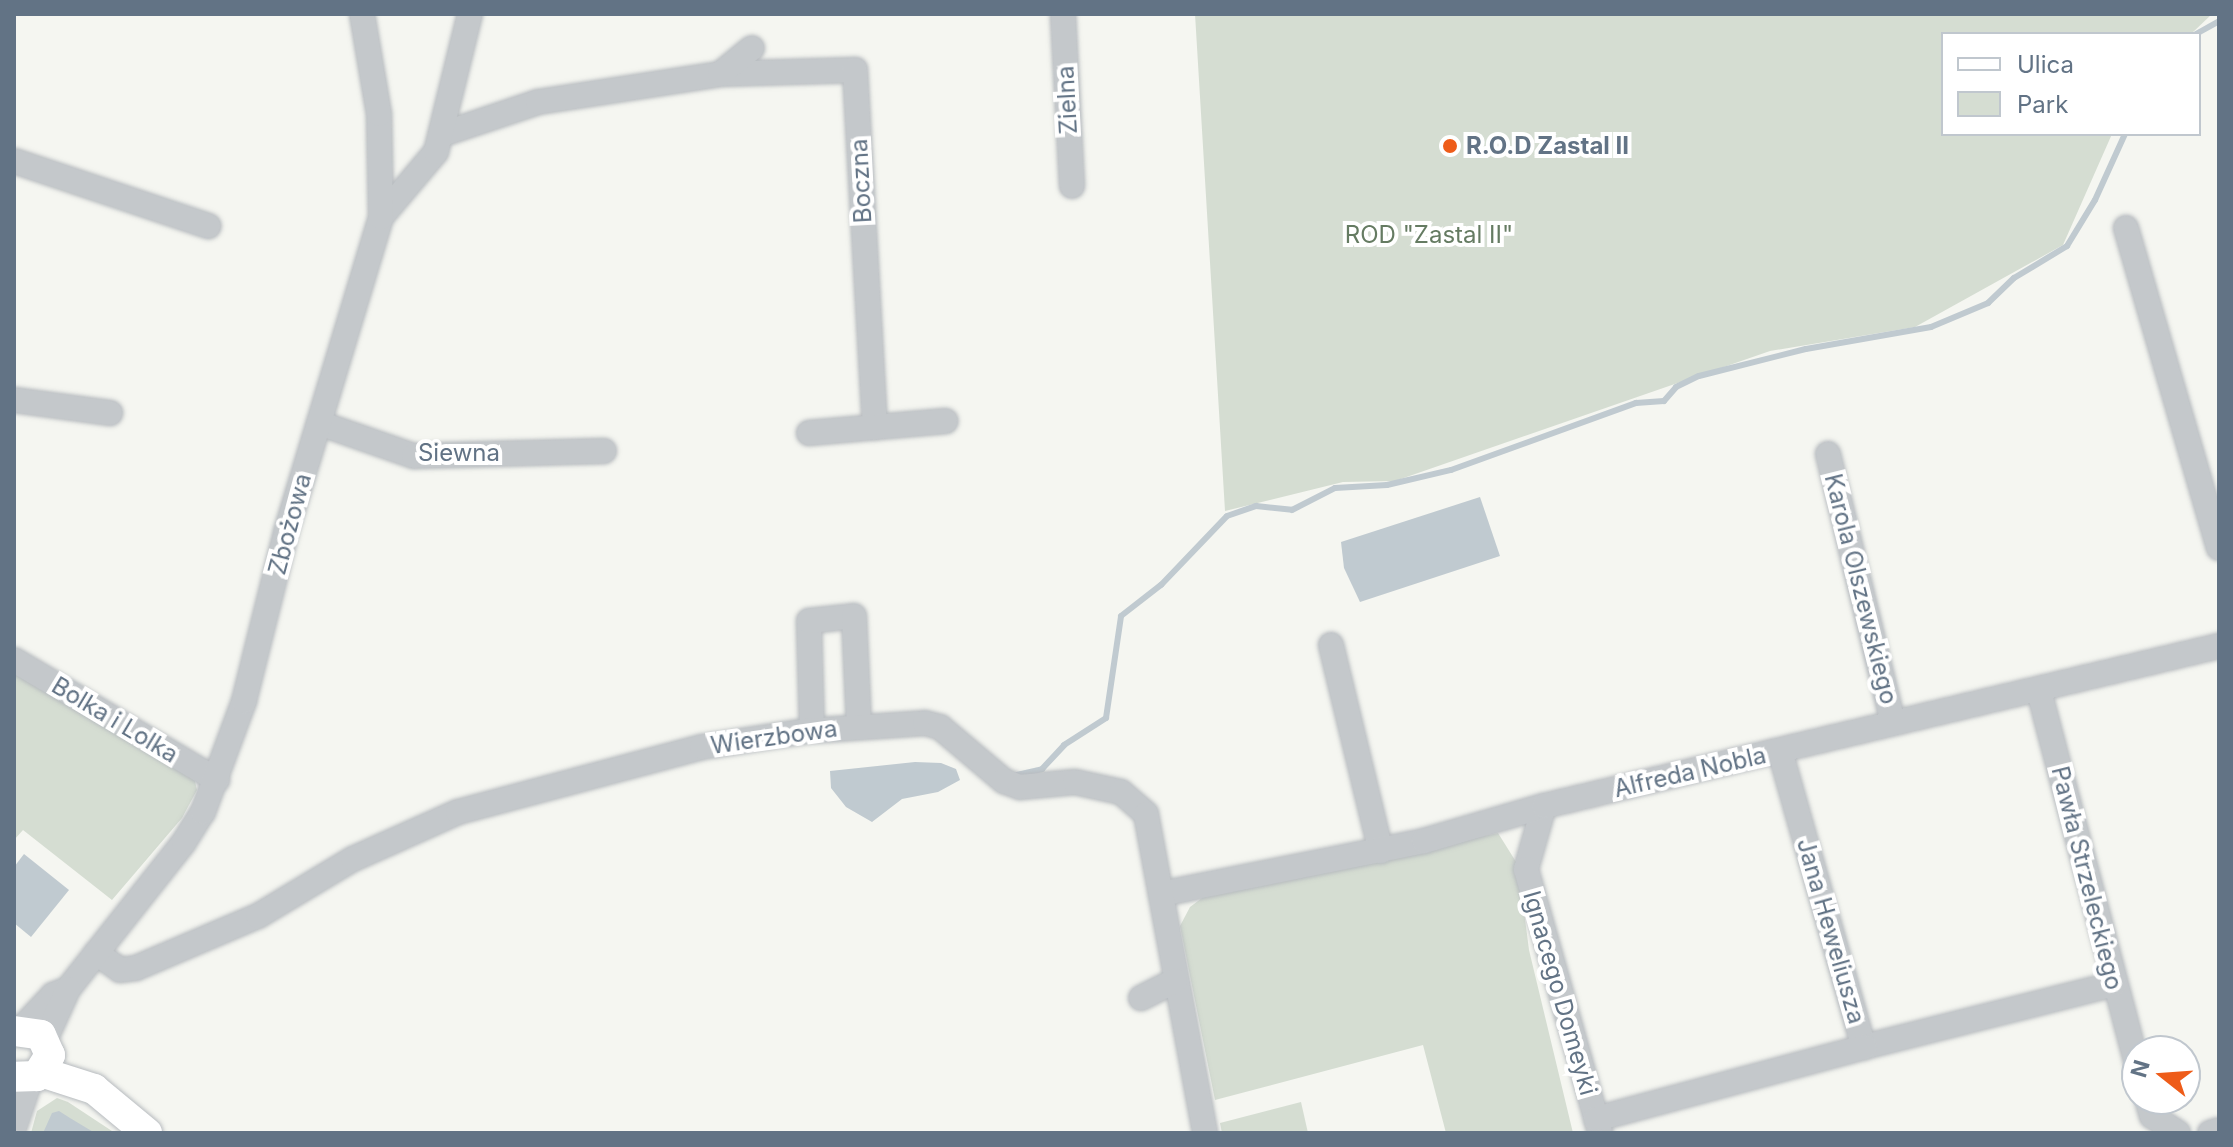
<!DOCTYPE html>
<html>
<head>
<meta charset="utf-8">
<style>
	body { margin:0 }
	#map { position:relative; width:2233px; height:1147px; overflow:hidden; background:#f5f6f1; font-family:Inter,sans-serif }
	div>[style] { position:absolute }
	.green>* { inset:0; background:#d5ddd2 }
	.water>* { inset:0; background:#c0cad0 }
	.stream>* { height:6px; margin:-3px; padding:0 3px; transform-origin:3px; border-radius:3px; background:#c0cad0 }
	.roads { filter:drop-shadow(0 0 2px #b7bbbf) drop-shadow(0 0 2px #b7bbbf) }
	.minor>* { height:24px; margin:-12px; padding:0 12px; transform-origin:12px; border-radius:12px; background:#c4c8cb }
	.major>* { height:30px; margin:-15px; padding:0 15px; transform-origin:15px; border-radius:15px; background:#fff }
	.dots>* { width:22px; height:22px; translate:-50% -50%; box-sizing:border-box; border:4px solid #fff; border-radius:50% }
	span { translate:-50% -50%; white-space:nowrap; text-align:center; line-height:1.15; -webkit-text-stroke:8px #fff; paint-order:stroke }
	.street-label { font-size:24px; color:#627385 }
	.poi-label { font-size:24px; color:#627385; font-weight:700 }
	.left { translate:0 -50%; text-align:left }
	.park-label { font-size:24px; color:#657b62 }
	.frame { position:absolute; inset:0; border:16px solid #627385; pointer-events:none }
	.legend { position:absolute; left:1941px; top:32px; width:260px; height:104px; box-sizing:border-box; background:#fff; border:2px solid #c0c7ce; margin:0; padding:10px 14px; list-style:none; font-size:24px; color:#627385 }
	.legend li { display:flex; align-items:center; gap:16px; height:40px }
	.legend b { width:40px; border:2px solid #c0c7ce }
	.north { position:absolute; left:2121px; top:1035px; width:80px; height:80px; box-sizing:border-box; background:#fff; border:2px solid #c0c7ce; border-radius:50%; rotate:287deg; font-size:22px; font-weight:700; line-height:32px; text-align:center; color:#627385 }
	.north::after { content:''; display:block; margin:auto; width:28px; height:36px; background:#ee5c19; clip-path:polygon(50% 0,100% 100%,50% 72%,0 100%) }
</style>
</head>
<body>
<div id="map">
	<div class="green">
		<div style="clip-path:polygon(1195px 14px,2212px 14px,2191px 34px,1943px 34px,1943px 134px,2112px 134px,2063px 245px,1915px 327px,1770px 351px,1395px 481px,1343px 482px,1225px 511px)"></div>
		<div style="clip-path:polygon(14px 667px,194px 777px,197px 790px,182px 818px,112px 900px,23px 830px,14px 840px)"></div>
		<div style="clip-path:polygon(1498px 833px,1518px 865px,1529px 950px,1573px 1133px,1446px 1133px,1423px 1045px,1215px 1100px,1180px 926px,1190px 907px,1206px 895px)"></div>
		<div style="clip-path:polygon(57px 1098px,68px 1102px,115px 1133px,31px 1133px,37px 1111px)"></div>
		<div style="clip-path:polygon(1301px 1102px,1308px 1133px,1222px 1133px,1220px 1123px)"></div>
	</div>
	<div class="water">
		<div style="clip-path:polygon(1480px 497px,1500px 556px,1360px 602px,1344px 568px,1341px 542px)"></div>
		<div style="clip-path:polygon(915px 762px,941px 763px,956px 769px,960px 780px,938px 792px,902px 799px,872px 822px,846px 807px,831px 788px,830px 771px)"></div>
		<div style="clip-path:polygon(24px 854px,69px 890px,31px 937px,14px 923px,14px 867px)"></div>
		<div style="clip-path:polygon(59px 1111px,70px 1118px,95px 1133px,43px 1133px,52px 1113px)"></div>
	</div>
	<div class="stream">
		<div style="left:2196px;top:34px;width:26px;rotate:-29deg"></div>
		<div style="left:1017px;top:775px;width:26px;rotate:-13deg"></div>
		<div style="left:1042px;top:769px;width:33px;rotate:-47deg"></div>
		<div style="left:1064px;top:745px;width:50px;rotate:-32.7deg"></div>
		<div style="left:1106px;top:718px;width:103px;rotate:-81.6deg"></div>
		<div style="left:1121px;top:616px;width:51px;rotate:-37.8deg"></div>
		<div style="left:1161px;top:585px;width:95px;rotate:-46.3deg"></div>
		<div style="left:1227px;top:516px;width:31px;rotate:-19deg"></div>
		<div style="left:1256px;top:506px;width:36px;rotate:6deg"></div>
		<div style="left:1292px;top:510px;width:48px;rotate:-27.1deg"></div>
		<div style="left:1335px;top:488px;width:52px;rotate:-3.3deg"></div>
		<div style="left:1387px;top:485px;width:66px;rotate:-13.2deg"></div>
		<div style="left:1451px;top:470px;width:197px;rotate:-19.9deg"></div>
		<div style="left:1636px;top:403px;width:28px;rotate:-4deg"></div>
		<div style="left:1664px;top:401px;width:18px;rotate:-49deg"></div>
		<div style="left:1676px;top:387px;width:25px;rotate:-26deg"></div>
		<div style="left:1699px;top:376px;width:110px;rotate:-14.2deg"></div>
		<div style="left:1806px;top:349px;width:127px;rotate:-10deg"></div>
		<div style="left:1931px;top:327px;width:62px;rotate:-22.8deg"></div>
		<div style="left:1988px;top:303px;width:36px;rotate:-44deg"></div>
		<div style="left:2014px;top:278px;width:62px;rotate:-31.1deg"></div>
		<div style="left:2067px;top:246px;width:54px;rotate:-58.7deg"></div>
		<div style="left:2095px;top:200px;width:72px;rotate:-65.6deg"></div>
	</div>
	<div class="roads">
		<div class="minor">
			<div style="left:1063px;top:14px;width:172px;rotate:87deg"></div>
			<div style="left:720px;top:74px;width:135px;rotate:-1.7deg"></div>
			<div style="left:855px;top:70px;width:358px;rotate:86.8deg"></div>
			<div style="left:443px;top:134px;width:100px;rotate:-18.6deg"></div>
			<div style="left:538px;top:102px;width:184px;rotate:-8.7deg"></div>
			<div style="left:720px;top:74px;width:41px;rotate:-39.1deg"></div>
			<div style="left:14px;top:161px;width:205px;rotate:18.5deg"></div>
			<div style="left:381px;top:217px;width:85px;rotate:-49.8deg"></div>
			<div style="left:436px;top:152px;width:142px;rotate:-76.2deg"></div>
			<div style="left:2126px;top:228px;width:333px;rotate:73.8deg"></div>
			<div style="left:14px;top:400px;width:97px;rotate:7.7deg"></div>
			<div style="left:319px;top:423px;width:101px;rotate:19.2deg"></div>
			<div style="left:414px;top:456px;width:190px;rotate:-1.5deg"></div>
			<div style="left:809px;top:433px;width:137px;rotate:-5deg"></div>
			<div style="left:1828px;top:454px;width:277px;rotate:76.4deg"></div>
			<div style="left:1331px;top:645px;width:212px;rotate:76.4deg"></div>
			<div style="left:14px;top:660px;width:236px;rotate:30.6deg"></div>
			<div style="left:2039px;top:691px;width:386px;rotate:75.3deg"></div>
			<div style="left:812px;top:730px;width:109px;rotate:-91.6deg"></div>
			<div style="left:809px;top:621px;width:45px;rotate:-6.3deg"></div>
			<div style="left:854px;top:616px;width:110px;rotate:87.4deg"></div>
			<div style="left:1780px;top:751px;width:308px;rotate:74.2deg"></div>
			<div style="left:1864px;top:1047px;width:258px;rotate:-14.1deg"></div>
			<div style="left:1544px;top:806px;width:66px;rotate:105.9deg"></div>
			<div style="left:1526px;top:869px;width:274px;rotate:74.3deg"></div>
			<div style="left:1161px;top:894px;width:268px;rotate:-11.4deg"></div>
			<div style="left:1424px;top:841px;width:125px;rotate:-16.3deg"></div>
			<div style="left:1544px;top:806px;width:694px;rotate:-13.34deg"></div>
			<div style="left:96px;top:953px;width:29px;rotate:35deg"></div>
			<div style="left:120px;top:970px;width:16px;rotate:-7deg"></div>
			<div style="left:136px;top:968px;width:133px;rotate:-23.1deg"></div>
			<div style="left:258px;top:916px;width:111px;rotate:-31deg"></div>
			<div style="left:353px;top:859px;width:115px;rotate:-24.1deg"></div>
			<div style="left:458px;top:812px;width:253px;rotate:-14.9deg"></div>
			<div style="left:702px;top:747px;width:105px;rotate:-8.7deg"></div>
			<div style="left:806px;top:731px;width:119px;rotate:-3.8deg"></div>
			<div style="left:925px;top:723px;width:16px;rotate:15deg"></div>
			<div style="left:940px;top:727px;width:84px;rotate:40.2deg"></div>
			<div style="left:1004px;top:781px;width:17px;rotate:21deg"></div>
			<div style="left:1020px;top:787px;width:55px;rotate:-5.2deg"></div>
			<div style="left:1075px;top:782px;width:47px;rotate:12.3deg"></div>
			<div style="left:1121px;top:792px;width:33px;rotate:41deg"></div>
			<div style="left:1146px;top:814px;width:324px;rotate:79.5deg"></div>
			<div style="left:1141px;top:998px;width:38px;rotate:-27deg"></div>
			<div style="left:21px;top:1029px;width:47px;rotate:-46.7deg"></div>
			<div style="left:53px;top:995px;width:16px;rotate:-22deg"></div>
			<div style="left:68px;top:989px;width:187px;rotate:-51.7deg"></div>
			<div style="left:184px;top:842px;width:36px;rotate:-58deg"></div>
			<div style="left:203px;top:812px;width:118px;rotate:-69.7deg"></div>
			<div style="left:244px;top:701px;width:174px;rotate:-76deg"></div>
			<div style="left:286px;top:532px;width:329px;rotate:-73.2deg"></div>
			<div style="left:381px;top:217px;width:103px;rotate:-91.1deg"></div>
			<div style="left:379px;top:114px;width:101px;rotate:-99.6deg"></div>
			<div style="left:45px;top:1040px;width:56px;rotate:-65.7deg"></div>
			<div style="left:2147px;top:1099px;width:18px;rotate:74deg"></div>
			<div style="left:2152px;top:1116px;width:31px;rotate:33deg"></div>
			<div style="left:1596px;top:1119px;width:278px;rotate:-15deg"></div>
			<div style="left:14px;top:1128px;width:53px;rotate:-71.2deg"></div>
			<div style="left:2210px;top:1133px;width:9px;rotate:-18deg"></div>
		</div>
		<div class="major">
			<div style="left:14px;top:1031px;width:27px;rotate:8deg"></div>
			<div style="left:41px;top:1035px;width:22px;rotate:66deg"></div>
			<div style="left:50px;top:1055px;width:25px;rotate:122deg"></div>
			<div style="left:37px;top:1076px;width:23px;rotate:178deg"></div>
			<div style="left:41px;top:1072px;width:56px;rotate:17.8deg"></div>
			<div style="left:94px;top:1089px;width:69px;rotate:39.7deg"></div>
		</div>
	</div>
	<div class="dots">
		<div style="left:1450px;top:146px;background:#ee5c19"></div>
	</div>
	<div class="street-label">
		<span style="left:1067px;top:100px;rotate:-93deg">Zielna</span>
		<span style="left:861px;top:181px;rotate:-93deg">Boczna</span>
		<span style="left:459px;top:453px">Siewna</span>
		<span style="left:290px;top:524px;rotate:-75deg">Zbożowa</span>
		<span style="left:1861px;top:589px;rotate:76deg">Karola Olszewskiego</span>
		<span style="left:115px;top:720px;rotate:31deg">Bolka i Lolka</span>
		<span style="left:774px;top:737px;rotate:-8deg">Wierzbowa</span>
		<span style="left:1690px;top:772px;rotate:-13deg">Alfreda Nobla</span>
		<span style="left:2087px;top:878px;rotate:76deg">Pawła Strzeleckiego</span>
		<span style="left:1831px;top:931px;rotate:74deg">Jana Heweliusza</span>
		<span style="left:1560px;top:993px;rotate:74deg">Ignacego Domeyki</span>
	</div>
	<div class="poi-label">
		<span class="left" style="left:1466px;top:146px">R.O.D Zastal II</span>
	</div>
	<div class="park-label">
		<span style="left:1429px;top:235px">ROD "Zastal II"</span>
	</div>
	<div class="frame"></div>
	<ul class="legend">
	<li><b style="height:10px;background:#fff"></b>Ulica</li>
	<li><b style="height:22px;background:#d5ddd2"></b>Park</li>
	</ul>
	<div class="north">N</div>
</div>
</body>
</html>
